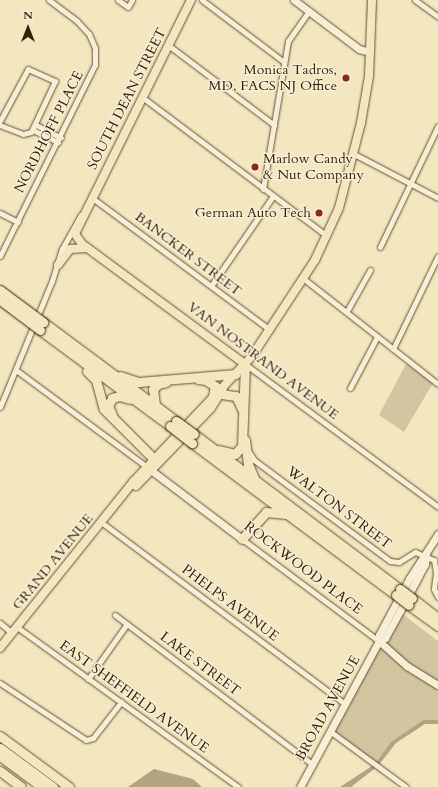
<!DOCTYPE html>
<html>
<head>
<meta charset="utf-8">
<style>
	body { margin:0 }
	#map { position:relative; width:438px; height:787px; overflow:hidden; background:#f2e7be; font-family:Cardo,serif }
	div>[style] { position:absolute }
	.green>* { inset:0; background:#d2c59f }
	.water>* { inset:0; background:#b3a380 }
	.roads { filter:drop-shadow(0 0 1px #665136) drop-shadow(0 0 1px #665136) }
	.street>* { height:5px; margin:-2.5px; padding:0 2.5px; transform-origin:2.5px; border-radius:2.5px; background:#f7efd5 }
	.secondary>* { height:7px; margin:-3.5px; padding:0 3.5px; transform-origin:3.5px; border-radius:3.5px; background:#f7efd5 }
	.primary>* { height:8px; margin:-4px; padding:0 4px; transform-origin:4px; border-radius:4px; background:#f2e7be }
	.highway>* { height:9px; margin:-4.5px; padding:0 4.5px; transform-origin:4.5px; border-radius:4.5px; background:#f2e7be }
	.bridges { filter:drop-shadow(0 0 1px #381f08) drop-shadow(0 0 1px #381f08) }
	.highway-bridge>* { height:9px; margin:-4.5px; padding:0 4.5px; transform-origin:4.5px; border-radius:4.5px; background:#f2e7be }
	.dots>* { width:11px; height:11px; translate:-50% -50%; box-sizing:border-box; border:2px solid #f7efd5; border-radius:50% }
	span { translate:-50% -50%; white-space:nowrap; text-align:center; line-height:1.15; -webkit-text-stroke:3px #f7efd5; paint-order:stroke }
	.poi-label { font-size:14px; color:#381f08 }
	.right { translate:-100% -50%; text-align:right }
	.left { translate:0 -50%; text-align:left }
	.street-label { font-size:14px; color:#381f08 }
	.north { position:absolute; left:8px; top:8px; width:40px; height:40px; -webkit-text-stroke:3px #f7efd5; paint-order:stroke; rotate:0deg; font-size:11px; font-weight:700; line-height:16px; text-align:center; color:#381f08 }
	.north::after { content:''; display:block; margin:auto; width:14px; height:18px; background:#381f08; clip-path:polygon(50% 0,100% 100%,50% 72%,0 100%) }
</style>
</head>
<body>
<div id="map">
	<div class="green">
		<div style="clip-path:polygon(406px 364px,433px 383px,404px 432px,379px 415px)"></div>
		<div style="clip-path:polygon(397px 610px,438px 641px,438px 720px,423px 720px,391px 742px,375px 764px,331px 732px)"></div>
	</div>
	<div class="water">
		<div style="clip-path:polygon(423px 720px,438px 720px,438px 724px,425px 724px,396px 743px,378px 766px,351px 787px,340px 787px,375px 764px,391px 742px)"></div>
		<div style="clip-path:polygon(154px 769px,193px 779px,202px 787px,128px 787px)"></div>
	</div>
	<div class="roads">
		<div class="street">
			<div style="left:118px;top:0;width:12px;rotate:35deg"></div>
			<div style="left:128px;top:7px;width:8px;rotate:-60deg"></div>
			<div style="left:202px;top:0;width:103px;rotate:37.1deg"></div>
			<div style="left:415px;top:0;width:29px;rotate:36deg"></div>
			<div style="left:168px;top:45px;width:133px;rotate:37deg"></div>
			<div style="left:142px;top:97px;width:231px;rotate:36.9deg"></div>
			<div style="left:0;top:121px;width:59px;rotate:-61.7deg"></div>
			<div style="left:28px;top:69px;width:30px;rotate:24deg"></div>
			<div style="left:55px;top:81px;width:56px;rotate:115.2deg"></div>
			<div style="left:31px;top:132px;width:8px;rotate:166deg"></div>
			<div style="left:23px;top:134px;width:25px;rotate:-159deg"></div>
			<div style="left:36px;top:125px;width:28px;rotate:27deg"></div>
			<div style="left:33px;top:130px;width:28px;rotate:26deg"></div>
			<div style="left:354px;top:154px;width:95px;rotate:27.6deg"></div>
			<div style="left:263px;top:189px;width:150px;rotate:-80.4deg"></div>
			<div style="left:288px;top:41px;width:37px;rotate:-55deg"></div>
			<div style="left:91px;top:197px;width:223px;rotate:36.6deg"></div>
			<div style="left:0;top:213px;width:20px;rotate:27deg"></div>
			<div style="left:380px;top:247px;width:134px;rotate:-64.4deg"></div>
			<div style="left:0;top:256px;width:213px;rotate:-63.6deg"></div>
			<div style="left:95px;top:65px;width:17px;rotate:-90deg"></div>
			<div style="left:95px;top:48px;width:15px;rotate:-113deg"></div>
			<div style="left:89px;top:34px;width:18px;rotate:-133deg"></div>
			<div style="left:77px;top:21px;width:35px;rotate:-143deg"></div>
			<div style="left:304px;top:279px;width:170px;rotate:38.1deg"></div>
			<div style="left:211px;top:286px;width:109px;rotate:-55.4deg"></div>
			<div style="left:347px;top:311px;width:47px;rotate:-60.7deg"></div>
			<div style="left:393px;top:349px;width:103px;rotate:-64.2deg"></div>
			<div style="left:245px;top:364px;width:240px;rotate:36.5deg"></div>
			<div style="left:16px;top:370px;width:163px;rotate:36.5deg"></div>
			<div style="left:350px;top:388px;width:58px;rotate:-62.1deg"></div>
			<div style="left:0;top:407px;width:136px;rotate:-67.6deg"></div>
			<div style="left:52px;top:281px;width:34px;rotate:-73deg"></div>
			<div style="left:62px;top:249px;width:39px;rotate:-61deg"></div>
			<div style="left:249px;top:452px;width:9px;rotate:58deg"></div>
			<div style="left:254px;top:460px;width:169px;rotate:36.6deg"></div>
			<div style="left:390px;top:561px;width:9px;rotate:6deg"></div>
			<div style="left:399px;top:562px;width:19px;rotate:-32deg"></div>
			<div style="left:415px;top:552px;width:21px;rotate:23deg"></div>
			<div style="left:434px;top:560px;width:12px;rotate:81deg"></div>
			<div style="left:436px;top:572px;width:17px;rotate:97deg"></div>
			<div style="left:434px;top:589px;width:9px;rotate:63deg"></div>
			<div style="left:101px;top:522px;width:304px;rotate:36.7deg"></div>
			<div style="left:242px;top:539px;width:171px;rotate:36.7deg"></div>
			<div style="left:115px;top:615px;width:247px;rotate:37.1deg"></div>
			<div style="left:0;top:623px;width:16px;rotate:40deg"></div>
			<div style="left:17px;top:627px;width:273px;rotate:35.9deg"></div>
			<div style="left:88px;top:679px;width:67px;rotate:-54.7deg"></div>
			<div style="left:0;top:683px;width:103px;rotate:33.5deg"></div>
			<div style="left:86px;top:740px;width:7px;rotate:-16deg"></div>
			<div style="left:93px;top:738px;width:46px;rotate:-52.1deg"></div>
			<div style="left:331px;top:732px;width:93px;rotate:36.3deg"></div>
		</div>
		<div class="secondary">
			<div style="left:294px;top:0;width:81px;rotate:37deg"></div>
			<div style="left:359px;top:49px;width:11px;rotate:15deg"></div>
			<div style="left:152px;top:471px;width:113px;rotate:37.1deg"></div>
			<div style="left:379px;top:641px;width:6px;rotate:-90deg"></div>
			<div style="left:379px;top:635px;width:64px;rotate:-61.8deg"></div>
			<div style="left:409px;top:579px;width:54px;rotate:-57.2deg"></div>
			<div style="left:379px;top:641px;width:38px;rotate:42deg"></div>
			<div style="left:407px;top:666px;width:36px;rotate:32deg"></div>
			<div style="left:300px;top:787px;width:166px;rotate:-61.6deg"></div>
			<div style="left:379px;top:641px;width:7px;rotate:-27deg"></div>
			<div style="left:385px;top:638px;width:31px;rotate:-61deg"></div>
			<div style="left:400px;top:611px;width:53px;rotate:-62deg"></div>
			<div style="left:425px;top:564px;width:8px;rotate:-83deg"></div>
		</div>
		<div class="primary">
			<div style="left:191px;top:0;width:261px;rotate:116.4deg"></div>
			<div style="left:75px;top:234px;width:12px;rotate:55deg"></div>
			<div style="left:82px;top:244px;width:202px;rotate:36.4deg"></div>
			<div style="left:58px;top:265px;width:20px;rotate:-53deg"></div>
			<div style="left:70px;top:249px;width:17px;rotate:-3deg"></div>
			<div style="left:136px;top:486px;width:108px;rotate:-46.1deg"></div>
			<div style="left:211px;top:408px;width:22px;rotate:-58deg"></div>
			<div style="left:0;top:648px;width:213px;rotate:-51.3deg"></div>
			<div style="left:133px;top:482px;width:173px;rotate:-46.6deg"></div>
			<div style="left:252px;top:356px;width:115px;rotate:-56.7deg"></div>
			<div style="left:315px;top:260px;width:57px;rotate:-65.2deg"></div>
			<div style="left:339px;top:208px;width:88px;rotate:-75.5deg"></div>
			<div style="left:361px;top:123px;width:48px;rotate:-80.3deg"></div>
			<div style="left:369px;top:76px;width:76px;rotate:-87.7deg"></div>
		</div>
		<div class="highway">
			<div style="left:43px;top:322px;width:166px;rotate:36.7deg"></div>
			<div style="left:40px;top:330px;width:162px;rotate:36.4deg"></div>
			<div style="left:87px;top:371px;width:13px;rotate:45deg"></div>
			<div style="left:96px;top:380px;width:30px;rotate:75deg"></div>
			<div style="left:104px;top:409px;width:71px;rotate:45deg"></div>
			<div style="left:120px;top:376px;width:20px;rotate:18deg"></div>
			<div style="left:139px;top:382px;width:97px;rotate:-4.7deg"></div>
			<div style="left:198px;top:379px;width:8px;rotate:7deg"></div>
			<div style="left:206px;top:380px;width:11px;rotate:34deg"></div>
			<div style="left:215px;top:386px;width:10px;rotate:101deg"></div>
			<div style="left:221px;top:394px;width:15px;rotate:8deg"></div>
			<div style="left:236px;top:396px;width:14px;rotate:65deg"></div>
			<div style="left:155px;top:405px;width:16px;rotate:-97deg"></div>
			<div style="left:153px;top:389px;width:7px;rotate:-45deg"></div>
			<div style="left:158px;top:384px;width:8px;rotate:-14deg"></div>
			<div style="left:112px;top:415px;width:10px;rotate:-114deg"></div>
			<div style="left:108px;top:406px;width:9px;rotate:-63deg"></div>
			<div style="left:112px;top:398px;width:7px;rotate:-16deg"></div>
			<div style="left:119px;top:396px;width:11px;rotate:15deg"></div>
			<div style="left:194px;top:434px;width:258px;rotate:37deg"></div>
			<div style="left:245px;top:440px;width:24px;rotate:83deg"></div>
			<div style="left:248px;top:464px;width:15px;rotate:67deg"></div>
			<div style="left:192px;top:443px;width:254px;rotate:36.7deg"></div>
			<div style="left:219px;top:450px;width:16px;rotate:14deg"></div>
			<div style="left:235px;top:454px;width:11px;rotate:-49deg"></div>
			<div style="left:242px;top:446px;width:82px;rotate:-87.9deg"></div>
			<div style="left:242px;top:539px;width:36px;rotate:-48deg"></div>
			<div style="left:266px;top:512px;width:18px;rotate:6deg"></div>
			<div style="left:412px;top:598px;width:33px;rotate:38deg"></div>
			<div style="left:409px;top:605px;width:36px;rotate:36deg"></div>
			<div style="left:0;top:736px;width:86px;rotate:36.5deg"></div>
			<div style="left:0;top:748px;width:66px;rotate:36.3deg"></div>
			<div style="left:0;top:756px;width:52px;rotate:36.4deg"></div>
			<div style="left:0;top:771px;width:26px;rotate:37deg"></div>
		</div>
	</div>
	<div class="bridges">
		<div class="highway-bridge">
			<div style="left:0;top:290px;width:54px;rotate:36.7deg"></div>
			<div style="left:0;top:300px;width:50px;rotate:36.9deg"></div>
			<div style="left:176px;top:421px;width:22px;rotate:36deg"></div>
			<div style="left:170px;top:426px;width:28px;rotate:38deg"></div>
			<div style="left:400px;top:589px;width:15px;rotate:37deg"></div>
			<div style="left:396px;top:595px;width:16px;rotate:38deg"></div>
		</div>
	</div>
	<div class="dots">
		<div style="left:346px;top:78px;background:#8f2418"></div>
		<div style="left:255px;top:167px;background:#8f2418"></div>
		<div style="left:319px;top:213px;background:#8f2418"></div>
	</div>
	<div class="poi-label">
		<span class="right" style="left:337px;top:78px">Monica Tadros,<br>MD, FACS NJ Office</span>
		<span class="left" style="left:263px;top:167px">Marlow Candy<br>&amp; Nut Company</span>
		<span class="right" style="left:311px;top:213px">German Auto Tech</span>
	</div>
	<div class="street-label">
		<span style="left:127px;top:99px;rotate:-63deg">SOUTH DEAN STREET</span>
		<span style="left:49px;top:132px;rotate:-63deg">NORDHOFF PLACE</span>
		<span style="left:188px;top:254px;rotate:37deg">BANCKER STREET</span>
		<span style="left:263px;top:361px;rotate:37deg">VAN NOSTRAND AVENUE</span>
		<span style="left:339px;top:508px;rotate:37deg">WALTON STREET</span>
		<span style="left:53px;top:562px;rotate:-51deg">GRAND AVENUE</span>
		<span style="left:303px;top:568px;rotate:37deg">ROCKWOOD PLACE</span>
		<span style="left:230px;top:603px;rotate:37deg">PHELPS AVENUE</span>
		<span style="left:200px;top:664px;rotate:37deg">LAKE STREET</span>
		<span style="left:134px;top:697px;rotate:36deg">EAST SHEFFIELD AVENUE</span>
		<span style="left:328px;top:708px;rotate:-61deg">BROAD AVENUE</span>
	</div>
	<div class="north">N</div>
</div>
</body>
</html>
